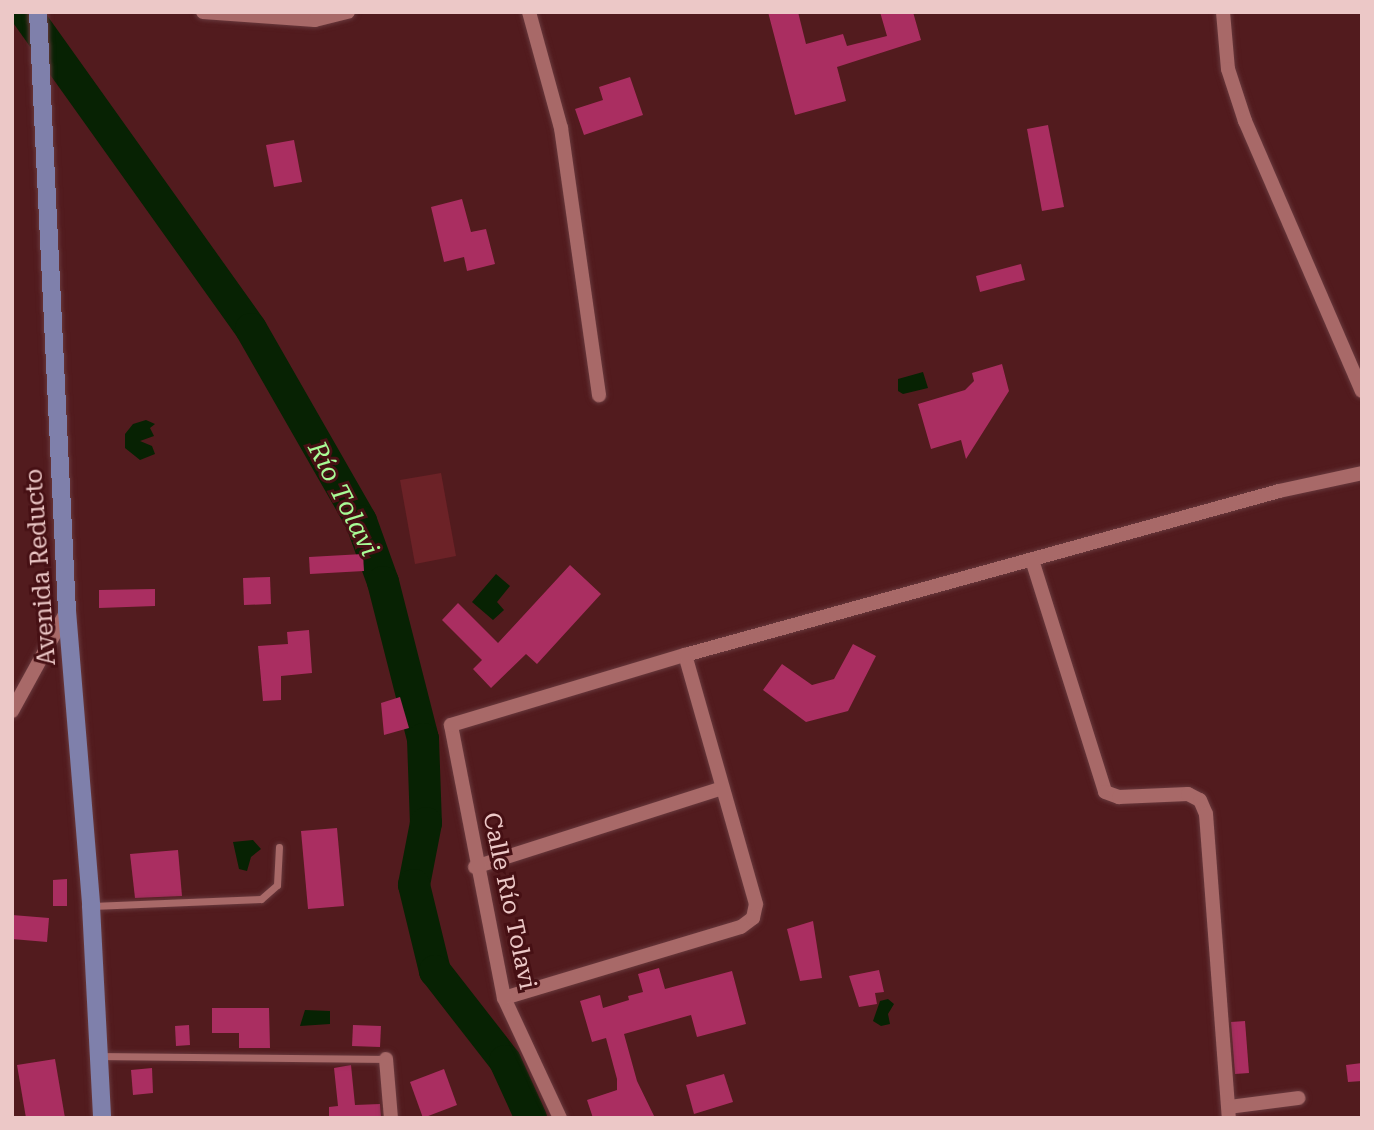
<!DOCTYPE html>
<html>
<head>
<meta charset="utf-8">
<style>
	body { margin:0 }
	#map { position:relative; width:1374px; height:1130px; overflow:hidden; background:#521b1e; font-family:"Roboto Serif",serif }
	div>[style] { position:absolute }
	.green>* { inset:0; background:#6c2227 }
	.water>* { inset:0; background:#072203 }
	.river>* { height:32px; margin:-16px; padding:0 16px; transform-origin:16px; border-radius:16px; background:#072203 }
	.building>* { inset:0; background:#aa2e61 }
	.roads { filter:drop-shadow(0 0 2px #68393d) drop-shadow(0 0 2px #68393d) }
	.service>* { height:7px; margin:-3.5px; padding:0 3.5px; transform-origin:3.5px; border-radius:3.5px; background:#a86968 }
	.minor>* { height:14px; margin:-7px; padding:0 7px; transform-origin:7px; border-radius:7px; background:#a86968 }
	.primary>* { height:18px; margin:-9px; padding:0 9px; transform-origin:9px; border-radius:9px; background:#7f80ab }
	span { translate:-50% -50%; white-space:nowrap; text-align:center; line-height:1.15; -webkit-text-stroke:6px #461014; paint-order:stroke }
	.street-label { font-size:24px; color:#ecc8c7 }
	.water-label { font-size:26px; color:#a8fb96; font-style:italic }
	.frame { position:absolute; inset:0; border:14px solid #ecc8c7; pointer-events:none }
</style>
</head>
<body>
<div id="map">
	<div class="green">
		<div style="clip-path:polygon(441px 473px,456px 556px,415px 564px,400px 480px)"></div>
	</div>
	<div class="water">
		<div style="clip-path:polygon(923px 372px,928px 388px,903px 394px,898px 391px,898px 379px)"></div>
		<div style="clip-path:polygon(146px 420px,155px 424px,150px 428px,154px 436px,140px 441px,152px 446px,155px 454px,140px 460px,125px 448px,125px 434px,133px 424px)"></div>
		<div style="clip-path:polygon(496px 574px,510px 586px,497px 602px,504px 610px,493px 620px,472px 602px)"></div>
		<div style="clip-path:polygon(253px 840px,261px 849px,251px 857px,247px 871px,239px 869px,233px 842px)"></div>
		<div style="clip-path:polygon(888px 999px,894px 1004px,888px 1014px,890px 1024px,881px 1026px,873px 1021px,880px 1001px)"></div>
		<div style="clip-path:polygon(305px 1010px,330px 1011px,330px 1024px,300px 1026px)"></div>
	</div>
	<div class="river">
		<div style="left:25px;top:12px;width:389px;rotate:54.5deg"></div>
		<div style="left:251px;top:329px;width:221px;rotate:60.2deg"></div>
		<div style="left:361px;top:521px;width:65px;rotate:70.2deg"></div>
		<div style="left:383px;top:582px;width:162px;rotate:75.7deg"></div>
		<div style="left:423px;top:739px;width:84px;rotate:88deg"></div>
		<div style="left:426px;top:823px;width:63px;rotate:101deg"></div>
		<div style="left:414px;top:885px;width:89px;rotate:76.3deg"></div>
		<div style="left:435px;top:971px;width:114px;rotate:52.1deg"></div>
		<div style="left:505px;top:1061px;width:63px;rotate:65.5deg"></div>
	</div>
	<div class="building">
		<div style="clip-path:polygon(768px 12px,798px 12px,806px 44px,843px 34px,847px 46px,887px 36px,880px 12px,913px 12px,921px 40px,837px 67px,846px 101px,795px 115px)"></div>
		<div style="clip-path:polygon(630px 77px,643px 115px,584px 135px,575px 109px,603px 100px,599px 87px)"></div>
		<div style="clip-path:polygon(1048px 125px,1064px 207px,1042px 211px,1027px 129px)"></div>
		<div style="clip-path:polygon(294px 140px,302px 182px,274px 187px,266px 145px)"></div>
		<div style="clip-path:polygon(462px 199px,471px 232px,486px 229px,495px 264px,467px 271px,464px 257px,444px 262px,431px 207px)"></div>
		<div style="clip-path:polygon(1021px 264px,1025px 280px,980px 292px,976px 276px)"></div>
		<div style="clip-path:polygon(1002px 364px,1009px 391px,966px 459px,961px 440px,931px 449px,918px 404px,965px 390px,974px 381px,972px 373px)"></div>
		<div style="clip-path:polygon(363px 554px,364px 571px,310px 574px,309px 557px)"></div>
		<div style="clip-path:polygon(570px 565px,601px 594px,537px 664px,526px 654px,491px 688px,473px 669px,482px 660px,442px 620px,458px 603px,498px 643px)"></div>
		<div style="clip-path:polygon(270px 577px,271px 604px,244px 605px,243px 578px)"></div>
		<div style="clip-path:polygon(155px 589px,155px 606px,99px 608px,99px 590px)"></div>
		<div style="clip-path:polygon(309px 630px,312px 673px,281px 676px,281px 700px,263px 701px,258px 646px,288px 644px,287px 632px)"></div>
		<div style="clip-path:polygon(853px 644px,876px 656px,848px 711px,806px 722px,763px 690px,782px 664px,812px 685px,834px 679px)"></div>
		<div style="clip-path:polygon(400px 697px,409px 728px,384px 735px,381px 703px)"></div>
		<div style="clip-path:polygon(337px 828px,344px 906px,308px 909px,301px 831px)"></div>
		<div style="clip-path:polygon(178px 850px,182px 896px,135px 898px,130px 854px)"></div>
		<div style="clip-path:polygon(67px 879px,67px 906px,53px 906px,53px 880px)"></div>
		<div style="clip-path:polygon(12px 915px,49px 918px,47px 942px,12px 939px)"></div>
		<div style="clip-path:polygon(813px 921px,822px 978px,800px 981px,787px 929px)"></div>
		<div style="clip-path:polygon(659px 968px,665px 989px,732px 971px,746px 1024px,697px 1037px,691px 1015px,624px 1034px,637px 1081px,655px 1118px,593px 1118px,587px 1100px,617px 1090px,617px 1079px,606px 1038px,592px 1042px,580px 1001px,600px 995px,603px 1008px,629px 1000px,628px 996px,643px 992px,638px 974px)"></div>
		<div style="clip-path:polygon(879px 970px,884px 992px,875px 993px,877px 1004px,859px 1007px,849px 976px)"></div>
		<div style="clip-path:polygon(212px 1008px,269px 1008px,270px 1048px,239px 1048px,239px 1033px,212px 1033px)"></div>
		<div style="clip-path:polygon(1245px 1021px,1249px 1073px,1235px 1074px,1231px 1022px)"></div>
		<div style="clip-path:polygon(189px 1025px,190px 1045px,176px 1046px,175px 1026px)"></div>
		<div style="clip-path:polygon(353px 1025px,381px 1026px,380px 1047px,352px 1046px)"></div>
		<div style="clip-path:polygon(55px 1059px,65px 1118px,26px 1118px,17px 1065px)"></div>
		<div style="clip-path:polygon(1362px 1063px,1362px 1081px,1348px 1082px,1346px 1065px)"></div>
		<div style="clip-path:polygon(351px 1065px,355px 1105px,380px 1104px,381px 1117px,329px 1118px,329px 1107px,338px 1106px,334px 1068px)"></div>
		<div style="clip-path:polygon(152px 1068px,153px 1093px,133px 1095px,131px 1070px)"></div>
		<div style="clip-path:polygon(444px 1069px,457px 1105px,423px 1118px,410px 1082px)"></div>
		<div style="clip-path:polygon(724px 1074px,733px 1102px,694px 1114px,686px 1085px)"></div>
	</div>
	<div class="roads">
		<div class="service">
			<div style="left:92px;top:906px;width:169px;rotate:-2.4deg"></div>
			<div style="left:261px;top:899px;width:21px;rotate:-41deg"></div>
			<div style="left:277px;top:885px;width:38px;rotate:-87deg"></div>
			<div style="left:99px;top:1056px;width:287px;rotate:0.6deg"></div>
		</div>
		<div class="minor">
			<div style="left:203px;top:12px;width:112px;rotate:4.1deg"></div>
			<div style="left:315px;top:20px;width:34px;rotate:-14deg"></div>
			<div style="left:529px;top:12px;width:120px;rotate:74.6deg"></div>
			<div style="left:561px;top:128px;width:270px;rotate:81.9deg"></div>
			<div style="left:1223px;top:12px;width:57px;rotate:85deg"></div>
			<div style="left:1228px;top:69px;width:55px;rotate:71.9deg"></div>
			<div style="left:1245px;top:121px;width:294px;rotate:66.6deg"></div>
			<div style="left:1033px;top:563px;width:240px;rotate:72.5deg"></div>
			<div style="left:1105px;top:792px;width:15px;rotate:20deg"></div>
			<div style="left:1119px;top:797px;width:69px;rotate:-2.5deg"></div>
			<div style="left:1188px;top:794px;width:13px;rotate:27deg"></div>
			<div style="left:1200px;top:800px;width:15px;rotate:67deg"></div>
			<div style="left:1206px;top:814px;width:305px;rotate:85.7deg"></div>
			<div style="left:12px;top:711px;width:114px;rotate:-61.2deg"></div>
			<div style="left:475px;top:867px;width:259px;rotate:-17.7deg"></div>
			<div style="left:504px;top:998px;width:247px;rotate:-16.7deg"></div>
			<div style="left:741px;top:927px;width:15px;rotate:-37deg"></div>
			<div style="left:753px;top:918px;width:14px;rotate:-78deg"></div>
			<div style="left:756px;top:904px;width:259px;rotate:-105.9deg"></div>
			<div style="left:386px;top:1059px;width:59px;rotate:85.2deg"></div>
			<div style="left:1229px;top:1107px;width:70px;rotate:-7.4deg"></div>
			<div style="left:560px;top:1118px;width:132px;rotate:-115deg"></div>
			<div style="left:504px;top:998px;width:278px;rotate:-101deg"></div>
			<div style="left:451px;top:725px;width:244px;rotate:-16.7deg"></div>
			<div style="left:685px;top:655px;width:616px;rotate:-15.43deg"></div>
			<div style="left:1279px;top:491px;width:85px;rotate:-12.2deg"></div>
		</div>
		<div class="primary">
			<div style="left:38px;top:12px;width:600px;rotate:87.23deg"></div>
			<div style="left:67px;top:611px;width:296px;rotate:85.3deg"></div>
			<div style="left:91px;top:906px;width:212px;rotate:87deg"></div>
		</div>
	</div>
	<div class="street-label">
		<span style="left:41px;top:567px;rotate:-94deg">Avenida Reducto</span>
		<span style="left:509px;top:901px;rotate:78deg">Calle Río Tolavi</span>
	</div>
	<div class="water-label">
		<span style="left:343px;top:499px;rotate:63deg">Río Tolavi</span>
	</div>
	<div class="frame"></div>
</div>
</body>
</html>
